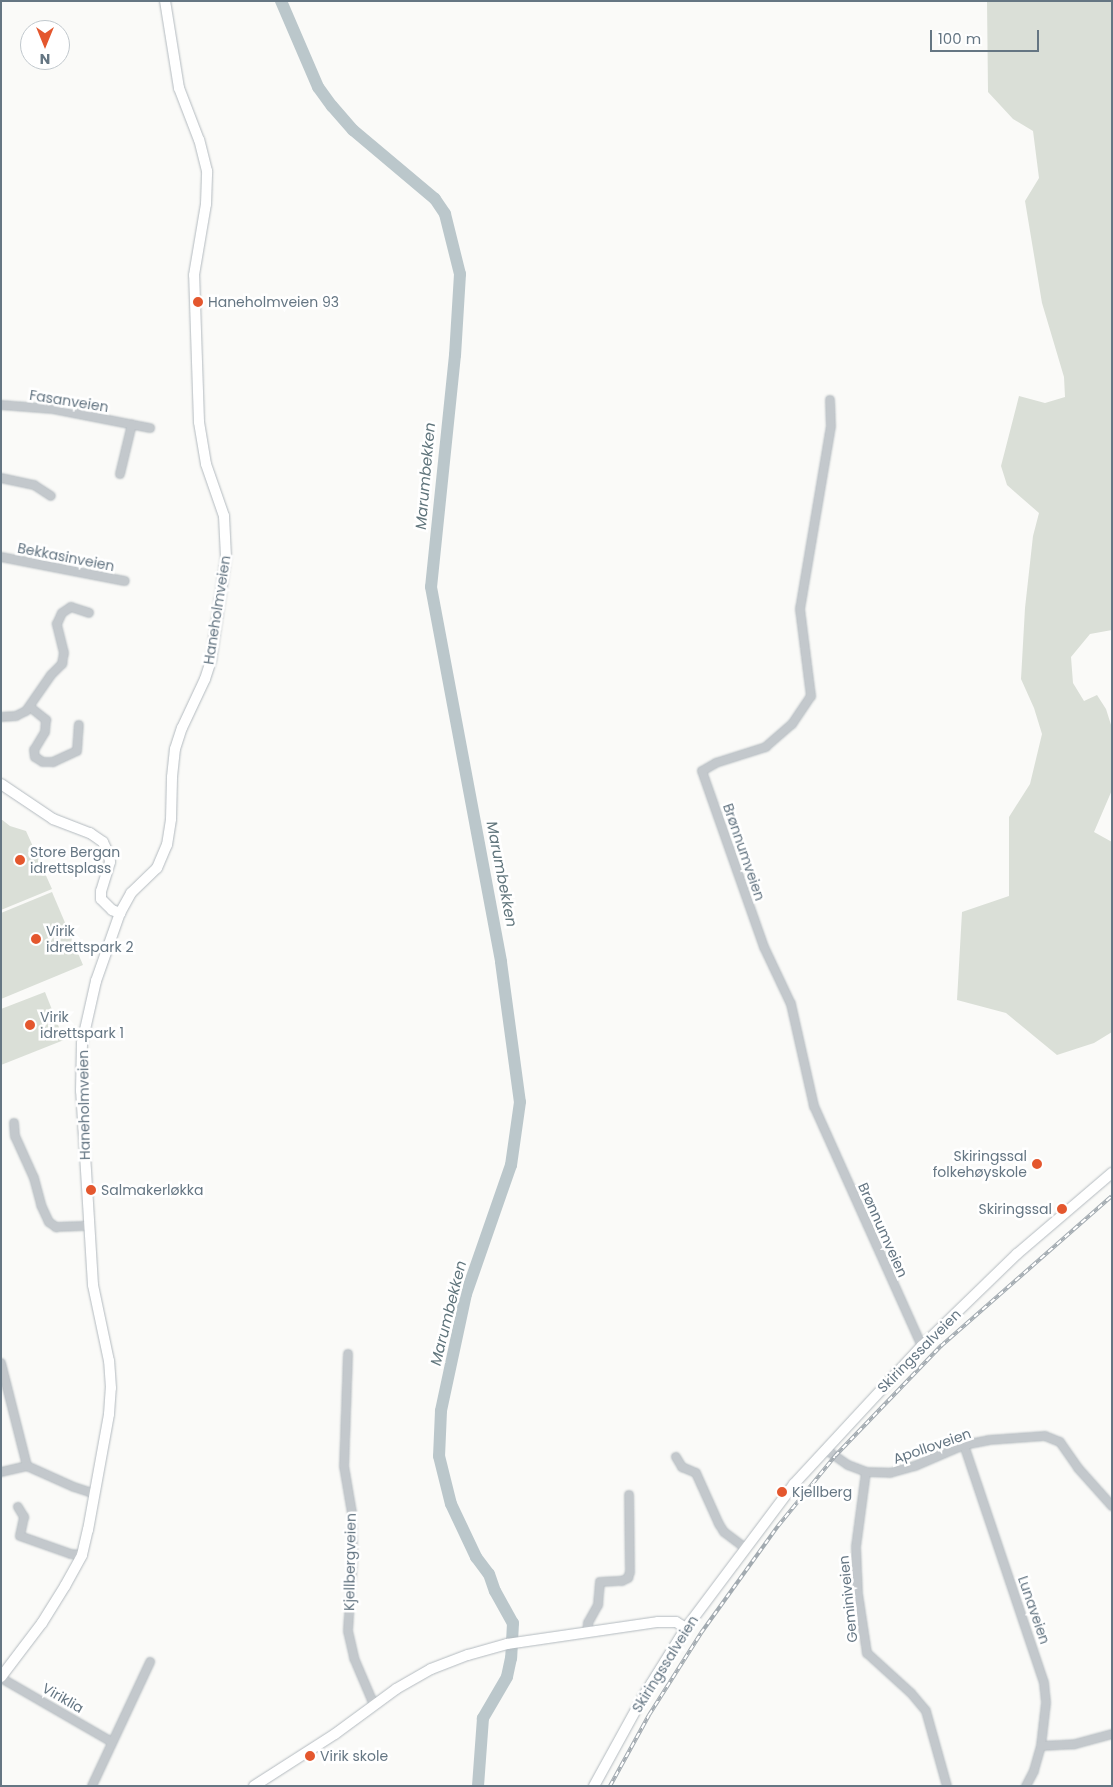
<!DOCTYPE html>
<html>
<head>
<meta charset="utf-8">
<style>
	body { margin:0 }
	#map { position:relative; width:1113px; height:1787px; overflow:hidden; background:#fafaf8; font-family:Poppins,sans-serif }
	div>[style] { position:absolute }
	.green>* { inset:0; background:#dadfd7 }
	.river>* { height:12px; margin:-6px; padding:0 6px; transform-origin:6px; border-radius:6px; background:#bbc7cb }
	.roads { filter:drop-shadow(0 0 1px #b3babf) drop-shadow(0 0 1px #b3babf) }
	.street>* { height:8px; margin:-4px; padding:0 4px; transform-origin:4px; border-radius:4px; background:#c3c8cc }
	.secondary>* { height:10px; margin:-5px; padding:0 5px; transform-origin:5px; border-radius:5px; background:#fff }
	.rail>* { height:4px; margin-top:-2px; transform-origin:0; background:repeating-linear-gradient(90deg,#fff 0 5.5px,#a2aab0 0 11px); box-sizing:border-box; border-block:1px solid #a2aab0 }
	.dots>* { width:14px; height:14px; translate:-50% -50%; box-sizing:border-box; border:2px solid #fff; border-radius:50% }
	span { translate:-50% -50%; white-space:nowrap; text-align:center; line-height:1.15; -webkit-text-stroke:5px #fff; paint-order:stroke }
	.poi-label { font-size:14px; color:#657683 }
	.left { translate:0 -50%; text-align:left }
	.right { translate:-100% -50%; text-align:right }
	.street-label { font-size:14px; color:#657683 }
	.water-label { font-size:15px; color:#60757c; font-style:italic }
	.frame { position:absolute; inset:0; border:2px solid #657683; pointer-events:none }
	.north { position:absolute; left:20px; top:20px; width:50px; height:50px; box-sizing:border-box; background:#fff; border:1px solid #c1c8cd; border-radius:50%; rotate:180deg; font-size:14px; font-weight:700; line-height:20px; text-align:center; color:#657683 }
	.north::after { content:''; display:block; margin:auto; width:18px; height:22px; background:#e4572e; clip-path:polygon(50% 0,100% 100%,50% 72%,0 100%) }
	.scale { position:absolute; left:930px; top:30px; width:109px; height:22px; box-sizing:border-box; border:2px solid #657683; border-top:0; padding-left:6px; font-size:15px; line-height:18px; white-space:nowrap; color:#657683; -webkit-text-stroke:4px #fff; paint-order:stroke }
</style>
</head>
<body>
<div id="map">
	<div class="green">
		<div style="clip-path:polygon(987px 1px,1112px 1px,1112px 630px,1090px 634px,1071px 657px,1073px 683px,1084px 701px,1097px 695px,1106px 709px,1112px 728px,1112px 790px,1094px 832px,1112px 842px,1112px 1032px,1094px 1043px,1057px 1055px,1006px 1013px,957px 1000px,962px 912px,1009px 896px,1009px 817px,1030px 784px,1042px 734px,1034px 708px,1021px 679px,1025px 608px,1033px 536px,1039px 513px,1007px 485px,1001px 466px,1019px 396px,1045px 403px,1065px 397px,1064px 377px,1042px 303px,1025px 201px,1039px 178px,1033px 131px,1013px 119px,988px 92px)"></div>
		<div style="clip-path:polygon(1px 819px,10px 826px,26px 831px,52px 889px,1px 910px)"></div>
		<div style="clip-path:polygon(52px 892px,83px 965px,1px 999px,1px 913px)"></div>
		<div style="clip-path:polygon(45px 992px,64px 1040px,1px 1065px,1px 1009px)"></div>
	</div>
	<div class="river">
		<div style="left:281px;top:1px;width:94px;rotate:66.7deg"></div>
		<div style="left:318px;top:87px;width:24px;rotate:54deg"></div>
		<div style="left:332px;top:106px;width:32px;rotate:49deg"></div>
		<div style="left:353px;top:130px;width:107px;rotate:40.1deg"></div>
		<div style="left:435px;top:199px;width:18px;rotate:56deg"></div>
		<div style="left:445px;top:214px;width:62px;rotate:76deg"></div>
		<div style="left:460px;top:274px;width:81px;rotate:93.5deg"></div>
		<div style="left:455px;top:355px;width:233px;rotate:95.9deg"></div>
		<div style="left:431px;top:587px;width:381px;rotate:79.4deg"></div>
		<div style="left:501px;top:962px;width:141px;rotate:82.3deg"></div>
		<div style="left:520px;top:1102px;width:64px;rotate:98.1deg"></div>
		<div style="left:511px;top:1165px;width:137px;rotate:109.2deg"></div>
		<div style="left:466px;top:1294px;width:120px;rotate:102.1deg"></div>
		<div style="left:441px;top:1411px;width:45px;rotate:92.5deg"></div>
		<div style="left:439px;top:1456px;width:49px;rotate:76deg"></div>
		<div style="left:451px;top:1504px;width:59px;rotate:64.7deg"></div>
		<div style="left:476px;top:1557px;width:21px;rotate:53deg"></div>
		<div style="left:489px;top:1574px;width:18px;rotate:71deg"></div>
		<div style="left:495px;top:1591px;width:37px;rotate:61deg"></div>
		<div style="left:513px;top:1623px;width:35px;rotate:93deg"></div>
		<div style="left:511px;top:1658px;width:19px;rotate:102deg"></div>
		<div style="left:507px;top:1677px;width:48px;rotate:120.3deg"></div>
		<div style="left:483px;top:1718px;width:68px;rotate:94.2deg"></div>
	</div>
	<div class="roads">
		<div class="street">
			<div style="left:830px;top:400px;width:26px;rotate:88deg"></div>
			<div style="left:831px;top:426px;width:186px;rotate:99.6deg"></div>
			<div style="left:800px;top:609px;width:88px;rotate:82.8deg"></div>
			<div style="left:811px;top:696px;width:34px;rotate:124deg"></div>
			<div style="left:792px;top:724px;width:35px;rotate:139deg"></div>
			<div style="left:766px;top:747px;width:52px;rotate:162.3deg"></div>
			<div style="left:716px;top:763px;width:16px;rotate:150deg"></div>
			<div style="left:702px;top:771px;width:187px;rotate:70.6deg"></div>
			<div style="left:764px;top:947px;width:63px;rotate:64.7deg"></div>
			<div style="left:791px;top:1004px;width:105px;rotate:77.3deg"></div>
			<div style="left:814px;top:1106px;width:263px;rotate:65.8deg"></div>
			<div style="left:1px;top:405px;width:52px;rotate:4.4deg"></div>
			<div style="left:53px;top:409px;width:99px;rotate:11.1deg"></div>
			<div style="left:120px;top:474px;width:51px;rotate:-76.5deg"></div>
			<div style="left:1px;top:478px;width:34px;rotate:12deg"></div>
			<div style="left:34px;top:485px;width:20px;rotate:33deg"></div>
			<div style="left:1px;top:557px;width:126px;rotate:11deg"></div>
			<div style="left:30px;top:707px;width:21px;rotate:39deg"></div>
			<div style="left:46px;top:720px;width:12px;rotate:95deg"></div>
			<div style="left:45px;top:732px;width:21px;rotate:121deg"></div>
			<div style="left:34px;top:750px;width:7px;rotate:82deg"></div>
			<div style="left:35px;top:757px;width:9px;rotate:32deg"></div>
			<div style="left:43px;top:762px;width:10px"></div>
			<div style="left:53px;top:762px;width:26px;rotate:-25deg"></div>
			<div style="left:77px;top:751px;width:26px;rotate:-86deg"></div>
			<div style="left:1px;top:717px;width:15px;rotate:-4deg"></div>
			<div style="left:16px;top:716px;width:11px;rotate:-27deg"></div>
			<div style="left:26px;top:711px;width:44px;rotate:-55.2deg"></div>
			<div style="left:51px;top:675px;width:16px;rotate:-45deg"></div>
			<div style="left:62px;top:664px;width:11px;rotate:-80deg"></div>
			<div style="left:64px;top:653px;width:30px;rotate:-104deg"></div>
			<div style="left:57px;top:624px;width:12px;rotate:-66deg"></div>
			<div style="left:62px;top:613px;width:11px;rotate:-34deg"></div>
			<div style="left:71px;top:607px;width:19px;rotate:18deg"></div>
			<div style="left:14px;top:1123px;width:13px;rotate:86deg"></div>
			<div style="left:15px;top:1136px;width:46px;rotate:65.7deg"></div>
			<div style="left:34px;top:1178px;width:28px;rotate:75deg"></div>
			<div style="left:41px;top:1205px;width:19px;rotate:65deg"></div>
			<div style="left:49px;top:1222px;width:9px;rotate:36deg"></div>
			<div style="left:56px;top:1227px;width:33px;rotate:-2deg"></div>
			<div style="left:348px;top:1354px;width:112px;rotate:92deg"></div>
			<div style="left:344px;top:1466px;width:48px;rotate:80.3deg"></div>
			<div style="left:352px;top:1513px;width:44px;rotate:88.7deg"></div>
			<div style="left:353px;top:1557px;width:74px;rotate:93.9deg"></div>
			<div style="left:348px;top:1631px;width:28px;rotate:77deg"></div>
			<div style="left:354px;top:1658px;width:51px;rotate:66.9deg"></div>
			<div style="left:1px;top:1363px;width:106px;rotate:75.8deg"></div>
			<div style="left:27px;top:1466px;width:27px;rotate:167deg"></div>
			<div style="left:964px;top:1445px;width:251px;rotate:71.4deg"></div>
			<div style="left:1044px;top:1683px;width:20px;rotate:84deg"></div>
			<div style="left:1046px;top:1703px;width:43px;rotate:96.6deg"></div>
			<div style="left:1041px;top:1746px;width:26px;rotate:106deg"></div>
			<div style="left:1034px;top:1771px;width:17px;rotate:118deg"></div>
			<div style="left:825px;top:1449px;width:28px;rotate:35deg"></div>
			<div style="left:848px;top:1465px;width:19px;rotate:21deg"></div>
			<div style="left:866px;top:1472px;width:24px;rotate:2deg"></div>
			<div style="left:890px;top:1473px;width:26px;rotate:-16deg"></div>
			<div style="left:915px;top:1466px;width:53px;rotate:-23.2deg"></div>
			<div style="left:964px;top:1445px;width:25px;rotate:-11deg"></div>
			<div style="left:989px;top:1440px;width:56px;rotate:-4.1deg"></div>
			<div style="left:1045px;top:1436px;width:16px;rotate:22deg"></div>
			<div style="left:1060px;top:1442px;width:32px;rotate:55deg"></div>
			<div style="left:1078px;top:1468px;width:51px;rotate:48.2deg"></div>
			<div style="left:676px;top:1457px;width:12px;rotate:59deg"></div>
			<div style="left:682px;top:1467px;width:15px;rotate:23deg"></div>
			<div style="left:696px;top:1473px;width:56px;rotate:65.7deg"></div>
			<div style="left:719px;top:1524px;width:9px;rotate:58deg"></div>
			<div style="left:724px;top:1532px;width:25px;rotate:37deg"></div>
			<div style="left:27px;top:1466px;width:51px;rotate:24.1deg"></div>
			<div style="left:74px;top:1487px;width:20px;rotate:18deg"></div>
			<div style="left:866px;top:1472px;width:76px;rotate:97.6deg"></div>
			<div style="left:856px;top:1547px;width:47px;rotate:87.6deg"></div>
			<div style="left:858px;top:1594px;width:60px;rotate:81.3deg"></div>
			<div style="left:867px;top:1653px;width:59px;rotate:42.3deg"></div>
			<div style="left:911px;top:1693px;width:23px;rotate:50deg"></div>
			<div style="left:926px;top:1711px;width:78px;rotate:74.4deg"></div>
			<div style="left:18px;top:1507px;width:12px;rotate:59deg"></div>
			<div style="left:24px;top:1517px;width:19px;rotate:102deg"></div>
			<div style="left:20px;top:1536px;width:54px;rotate:19.4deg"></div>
			<div style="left:71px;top:1554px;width:11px;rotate:5deg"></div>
			<div style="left:587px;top:1633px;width:10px;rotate:-84deg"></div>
			<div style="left:588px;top:1623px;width:21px;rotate:-61deg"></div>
			<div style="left:598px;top:1605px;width:23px;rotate:-85deg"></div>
			<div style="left:600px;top:1582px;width:22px;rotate:-3deg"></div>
			<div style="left:622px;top:1581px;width:7px;rotate:-27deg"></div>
			<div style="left:628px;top:1578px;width:6px;rotate:-72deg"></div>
			<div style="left:630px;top:1572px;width:77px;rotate:-90.7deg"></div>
			<div style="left:1px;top:1678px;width:128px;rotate:30deg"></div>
			<div style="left:1041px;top:1746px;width:34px;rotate:-3deg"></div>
			<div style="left:1075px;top:1744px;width:38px;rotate:-15deg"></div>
			<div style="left:92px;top:1786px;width:137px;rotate:-64.9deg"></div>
		</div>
		<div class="secondary">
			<div style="left:1px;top:784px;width:63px;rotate:33.9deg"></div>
			<div style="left:53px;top:819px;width:40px;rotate:21deg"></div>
			<div style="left:90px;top:833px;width:16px;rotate:35deg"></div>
			<div style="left:103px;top:842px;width:14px;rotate:65deg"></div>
			<div style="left:109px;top:855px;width:7px;rotate:82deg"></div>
			<div style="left:110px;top:862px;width:30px;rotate:107deg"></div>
			<div style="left:101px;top:891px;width:8px;rotate:90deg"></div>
			<div style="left:101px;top:899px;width:16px;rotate:45deg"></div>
			<div style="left:112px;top:910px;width:9px;rotate:21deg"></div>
			<div style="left:1px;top:1677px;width:68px;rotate:-52.8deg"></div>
			<div style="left:42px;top:1623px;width:44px;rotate:-58.1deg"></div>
			<div style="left:65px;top:1586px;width:35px;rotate:-61deg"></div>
			<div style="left:82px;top:1555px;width:26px;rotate:-77deg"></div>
			<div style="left:88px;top:1530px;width:118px;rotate:-79.7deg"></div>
			<div style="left:109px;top:1414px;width:26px;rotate:-86deg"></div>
			<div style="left:111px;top:1388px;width:27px;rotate:-94deg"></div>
			<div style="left:109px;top:1361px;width:78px;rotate:-101.9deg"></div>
			<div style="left:93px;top:1285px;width:194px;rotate:-93.5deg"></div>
			<div style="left:81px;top:1091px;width:48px;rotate:-88.8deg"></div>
			<div style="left:82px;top:1043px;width:64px;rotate:-77.3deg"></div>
			<div style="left:96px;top:981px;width:72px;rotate:-70.6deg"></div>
			<div style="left:120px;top:913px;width:23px;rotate:-61deg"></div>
			<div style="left:131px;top:893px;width:36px;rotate:-44deg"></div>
			<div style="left:157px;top:868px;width:25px;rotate:-67deg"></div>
			<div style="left:167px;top:845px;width:26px;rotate:-81deg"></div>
			<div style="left:171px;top:819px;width:42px;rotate:-88.6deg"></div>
			<div style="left:172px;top:777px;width:28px;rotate:-84deg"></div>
			<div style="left:175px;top:749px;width:22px;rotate:-72deg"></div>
			<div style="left:182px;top:728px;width:54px;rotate:-64.9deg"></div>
			<div style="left:205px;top:679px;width:20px;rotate:-72deg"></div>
			<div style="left:211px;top:660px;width:104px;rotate:-81.7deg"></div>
			<div style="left:226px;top:557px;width:41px;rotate:-92.8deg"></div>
			<div style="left:224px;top:516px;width:55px;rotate:-109.1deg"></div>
			<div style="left:206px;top:464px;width:43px;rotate:-99.5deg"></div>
			<div style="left:199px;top:422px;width:147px;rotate:-91.9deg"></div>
			<div style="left:194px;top:275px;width:72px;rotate:-80.4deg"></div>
			<div style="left:206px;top:204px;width:33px;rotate:-88deg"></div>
			<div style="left:207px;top:171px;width:32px;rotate:-104deg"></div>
			<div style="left:199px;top:140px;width:56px;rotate:-111deg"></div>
			<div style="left:179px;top:88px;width:88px;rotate:-99.1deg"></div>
			<div style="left:254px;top:1786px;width:96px;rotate:-32.7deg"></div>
			<div style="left:335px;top:1734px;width:76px;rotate:-36.4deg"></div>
			<div style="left:396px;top:1689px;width:40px;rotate:-29.7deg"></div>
			<div style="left:431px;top:1669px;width:40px;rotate:-21deg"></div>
			<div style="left:468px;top:1655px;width:41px;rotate:-15.8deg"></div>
			<div style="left:507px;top:1644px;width:153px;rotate:-8.3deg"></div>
			<div style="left:658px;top:1622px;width:18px"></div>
			<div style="left:676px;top:1622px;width:12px;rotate:31deg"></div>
			<div style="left:594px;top:1786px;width:102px;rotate:-61.2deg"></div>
			<div style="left:643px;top:1697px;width:81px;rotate:-58.1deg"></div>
			<div style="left:686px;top:1628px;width:180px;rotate:-53.1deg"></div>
			<div style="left:794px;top:1484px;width:188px;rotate:-47.2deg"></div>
			<div style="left:922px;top:1346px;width:132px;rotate:-44.1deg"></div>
			<div style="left:1017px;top:1254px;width:125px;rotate:-40.5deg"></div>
		</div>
	</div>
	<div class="rail">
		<div style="left:610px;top:1786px;width:81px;rotate:-61.2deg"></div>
		<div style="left:649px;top:1715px;width:97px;rotate:-57.6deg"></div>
		<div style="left:701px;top:1633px;width:132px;rotate:-54.3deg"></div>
		<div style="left:778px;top:1526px;width:90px;rotate:-50.8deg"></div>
		<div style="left:835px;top:1456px;width:153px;rotate:-46.1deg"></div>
		<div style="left:941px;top:1346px;width:227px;rotate:-41.3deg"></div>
	</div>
	<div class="dots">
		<div style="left:198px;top:302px;background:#e4572e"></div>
		<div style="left:20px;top:860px;background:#e4572e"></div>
		<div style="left:36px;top:939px;background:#e4572e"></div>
		<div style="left:30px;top:1025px;background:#e4572e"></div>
		<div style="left:1037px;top:1164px;background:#e4572e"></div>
		<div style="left:91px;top:1190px;background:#e4572e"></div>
		<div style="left:1062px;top:1209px;background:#e4572e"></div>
		<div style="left:782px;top:1492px;background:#e4572e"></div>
		<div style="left:310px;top:1756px;background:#e4572e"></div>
	</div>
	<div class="poi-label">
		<span class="left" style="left:208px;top:302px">Haneholmveien 93</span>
		<span class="left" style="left:30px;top:860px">Store Bergan<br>idrettsplass</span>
		<span class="left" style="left:46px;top:939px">Virik<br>idrettspark 2</span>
		<span class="left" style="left:40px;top:1025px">Virik<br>idrettspark 1</span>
		<span class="right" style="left:1027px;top:1164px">Skiringssal<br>folkehøyskole</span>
		<span class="left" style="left:101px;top:1190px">Salmakerløkka</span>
		<span class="right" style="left:1052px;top:1209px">Skiringssal</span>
		<span class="left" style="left:792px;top:1492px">Kjellberg</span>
		<span class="left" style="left:320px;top:1756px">Virik skole</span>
	</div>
	<div class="street-label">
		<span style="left:69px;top:401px;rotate:9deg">Fasanveien</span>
		<span style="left:66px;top:557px;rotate:11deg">Bekkasinveien</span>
		<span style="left:217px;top:610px;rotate:-81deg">Haneholmveien</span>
		<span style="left:744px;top:852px;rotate:71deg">Brønnumveien</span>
		<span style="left:84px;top:1105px;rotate:-91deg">Haneholmveien</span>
		<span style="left:883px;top:1230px;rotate:66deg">Brønnumveien</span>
		<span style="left:919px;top:1351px;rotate:-45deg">Skiringssalveien</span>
		<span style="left:932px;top:1446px;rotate:-19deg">Apolloveien</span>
		<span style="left:350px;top:1562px;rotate:-89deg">Kjellbergveien</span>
		<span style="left:848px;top:1599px;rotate:-96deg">Geminiveien</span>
		<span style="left:1034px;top:1610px;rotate:71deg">Lunaveien</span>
		<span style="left:665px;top:1664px;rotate:-58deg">Skiringssalveien</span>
		<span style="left:63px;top:1698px;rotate:30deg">Viriklia</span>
	</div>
	<div class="water-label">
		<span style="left:425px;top:476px;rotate:-85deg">Marumbekken</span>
		<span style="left:502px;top:874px;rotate:79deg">Marumbekken</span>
		<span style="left:448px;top:1313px;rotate:-76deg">Marumbekken</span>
	</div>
	<div class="frame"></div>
	<div class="north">N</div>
	<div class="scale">100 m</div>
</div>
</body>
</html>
